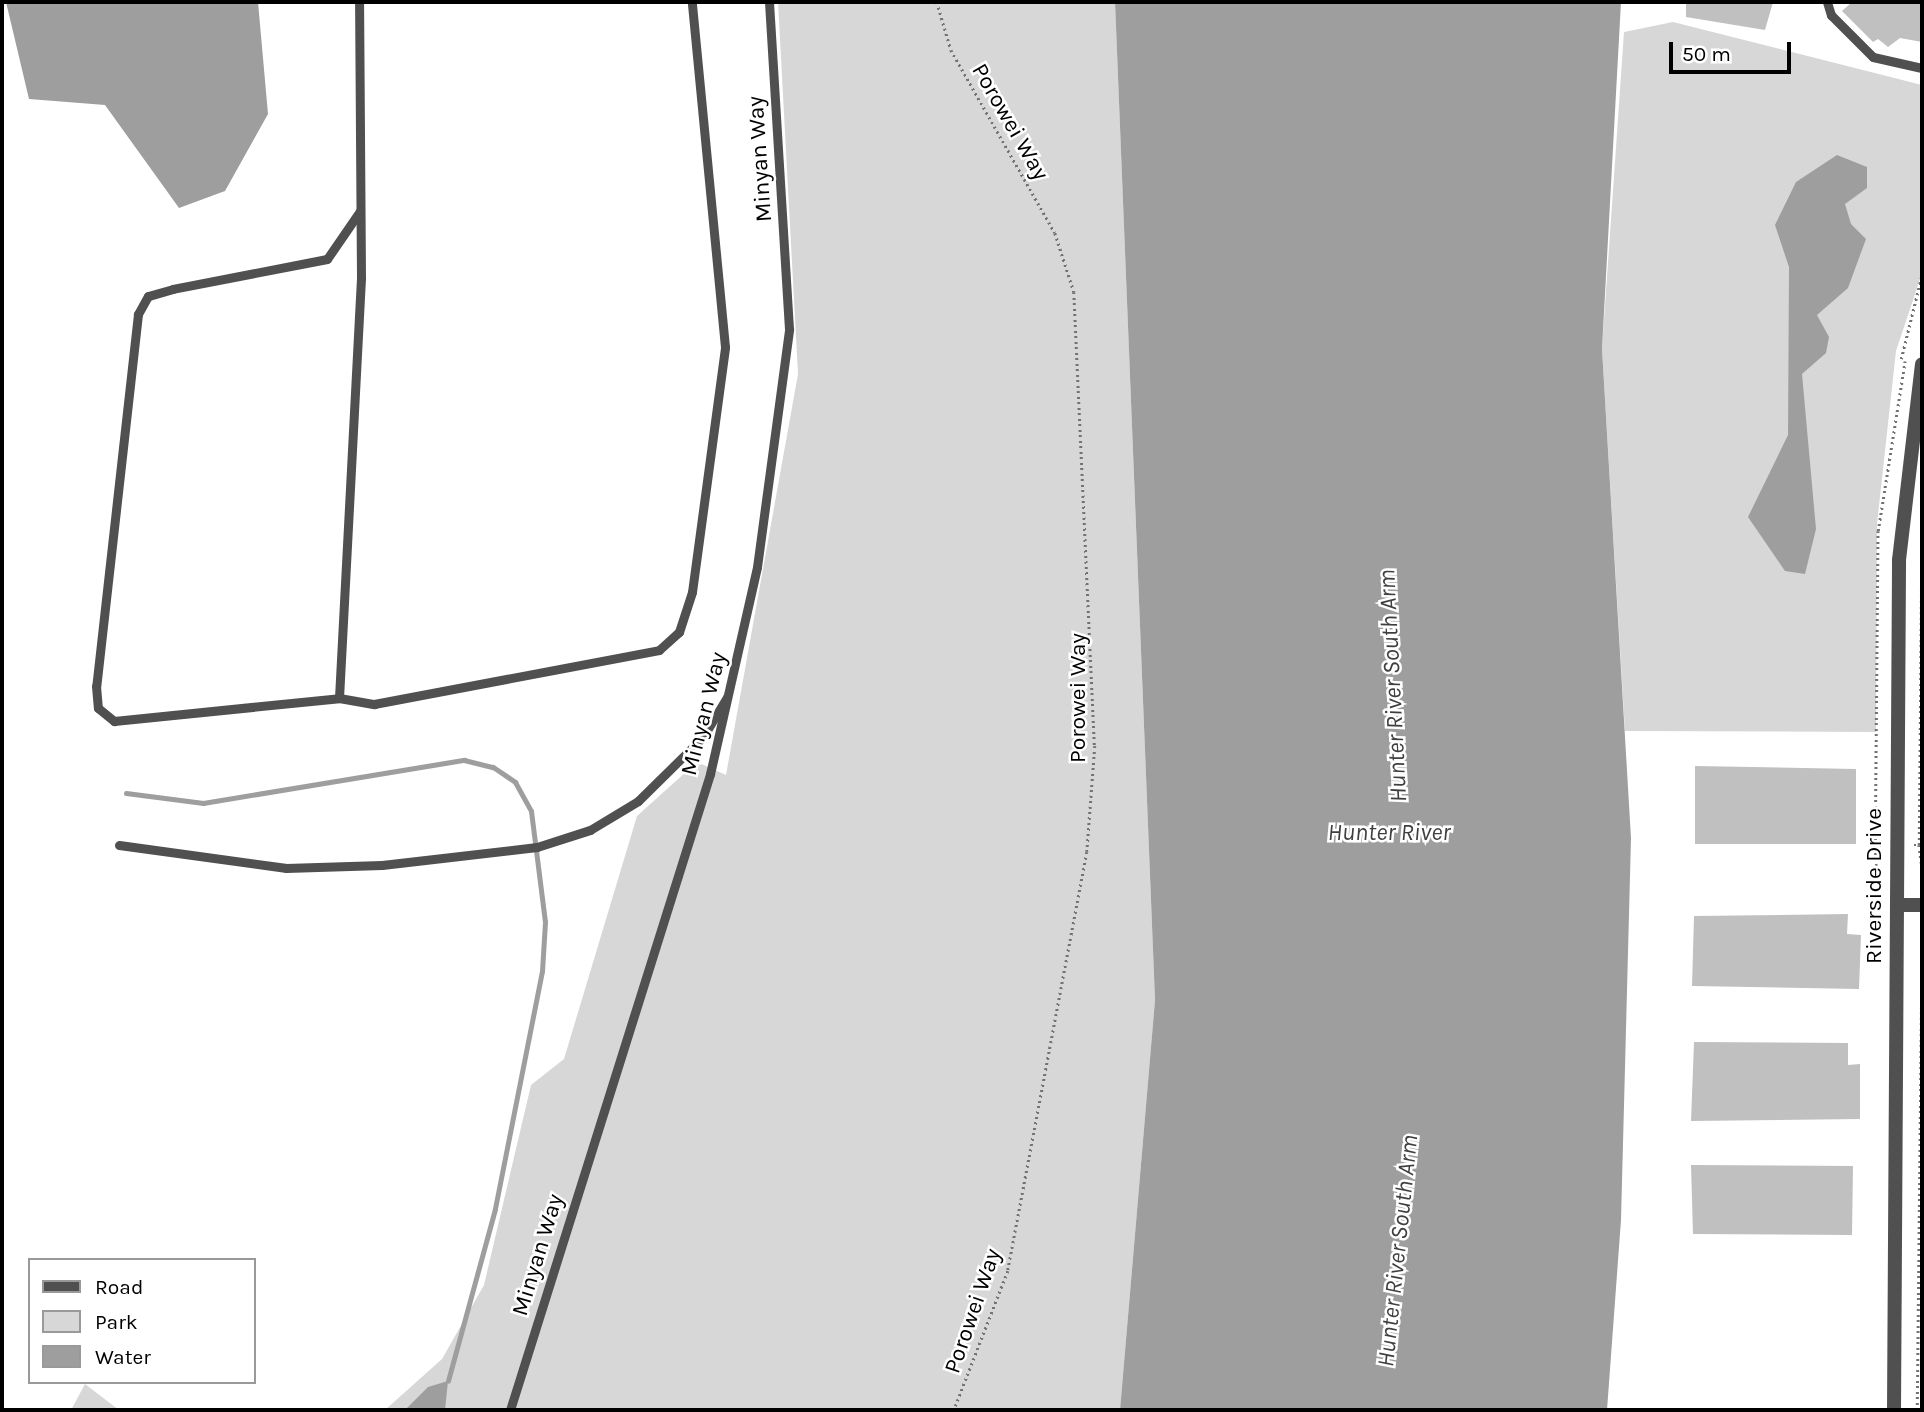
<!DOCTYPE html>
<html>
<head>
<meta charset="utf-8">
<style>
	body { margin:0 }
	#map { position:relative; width:1924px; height:1412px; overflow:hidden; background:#fff; font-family:Karla,sans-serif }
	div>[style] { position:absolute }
	.green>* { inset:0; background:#d7d7d7 }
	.water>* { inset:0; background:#9e9e9e }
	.stream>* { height:5px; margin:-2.5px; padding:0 2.5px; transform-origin:2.5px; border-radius:2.5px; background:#9e9e9e }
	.building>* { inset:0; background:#c0c0c0 }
	.path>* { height:2.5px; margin-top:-1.25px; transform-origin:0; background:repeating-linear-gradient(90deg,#727272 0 2px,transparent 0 5.5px) }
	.service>* { height:9px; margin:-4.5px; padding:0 4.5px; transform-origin:4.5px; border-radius:4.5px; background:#505050 }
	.minor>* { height:14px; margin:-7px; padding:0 7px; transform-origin:7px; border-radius:7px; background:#505050 }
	span { translate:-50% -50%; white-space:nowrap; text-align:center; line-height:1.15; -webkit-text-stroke:5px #fff; paint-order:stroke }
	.street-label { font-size:23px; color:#000 }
	.water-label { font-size:24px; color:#3f3f3f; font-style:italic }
	.frame { position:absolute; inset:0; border:4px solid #000; pointer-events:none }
	.legend { position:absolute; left:28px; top:1258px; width:228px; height:126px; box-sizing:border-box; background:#fff; border:2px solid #999; margin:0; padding:9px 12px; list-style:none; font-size:21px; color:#000 }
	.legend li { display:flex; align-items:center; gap:14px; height:35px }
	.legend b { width:35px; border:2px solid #999 }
	.scale { position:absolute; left:1669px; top:42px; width:122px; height:32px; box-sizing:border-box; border:4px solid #000; border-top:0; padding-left:9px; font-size:21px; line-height:24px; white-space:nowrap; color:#000; -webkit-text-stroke:5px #fff; paint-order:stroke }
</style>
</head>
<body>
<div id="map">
	<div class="green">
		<div style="clip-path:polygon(778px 2px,1115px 2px,1155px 1000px,1120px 1410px,385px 1410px,442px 1359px,484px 1285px,531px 1085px,564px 1059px,637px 816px,697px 762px,726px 775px,798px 374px)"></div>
		<div style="clip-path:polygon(1673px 22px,1922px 85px,1922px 273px,1896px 351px,1877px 524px,1876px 732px,1625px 731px,1602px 349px,1624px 32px)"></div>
		<div style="clip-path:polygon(85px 1384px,119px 1410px,71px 1410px)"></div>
	</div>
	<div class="water">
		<div style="clip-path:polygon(6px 2px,258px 2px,268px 114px,225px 191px,179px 208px,105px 105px,29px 99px)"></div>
		<div style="clip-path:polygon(1115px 2px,1621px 2px,1602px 349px,1631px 838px,1621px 1220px,1607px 1410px,1120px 1410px,1155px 1000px)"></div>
		<div style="clip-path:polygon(1837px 155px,1867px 167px,1867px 188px,1845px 204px,1851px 224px,1866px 239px,1848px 288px,1817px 315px,1829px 337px,1826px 353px,1802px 374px,1816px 529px,1805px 574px,1785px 571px,1748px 517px,1788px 435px,1789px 267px,1775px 225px,1796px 182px)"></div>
		<div style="clip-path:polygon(448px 1381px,445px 1410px,405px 1410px,428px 1387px)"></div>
	</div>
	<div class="stream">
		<div style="left:126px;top:793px;width:78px;rotate:7.4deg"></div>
		<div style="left:203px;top:803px;width:265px;rotate:-9.4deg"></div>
		<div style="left:464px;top:760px;width:30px;rotate:14deg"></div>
		<div style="left:493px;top:767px;width:27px;rotate:34deg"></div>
		<div style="left:515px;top:782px;width:33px;rotate:61deg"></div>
		<div style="left:531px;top:811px;width:112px;rotate:82.8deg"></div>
		<div style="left:545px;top:922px;width:49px;rotate:93.5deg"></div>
		<div style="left:542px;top:971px;width:243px;rotate:101.2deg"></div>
		<div style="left:495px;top:1209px;width:178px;rotate:105.3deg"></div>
	</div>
	<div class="building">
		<div style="clip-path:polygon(1686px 2px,1773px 2px,1765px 30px,1686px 17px)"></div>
		<div style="clip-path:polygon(1852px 2px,1922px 2px,1922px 42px,1900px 38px,1888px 47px,1878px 39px,1873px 42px,1842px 11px)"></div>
		<div style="clip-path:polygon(1695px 766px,1856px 769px,1856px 844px,1695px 844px)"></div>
		<div style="clip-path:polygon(1848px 914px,1847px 934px,1861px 935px,1859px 989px,1692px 986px,1694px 916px)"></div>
		<div style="clip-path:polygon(1694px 1042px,1848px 1043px,1848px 1065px,1860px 1064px,1860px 1119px,1691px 1121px)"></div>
		<div style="clip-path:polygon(1691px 1165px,1853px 1166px,1852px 1235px,1693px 1234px)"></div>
	</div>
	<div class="path">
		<div style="left:937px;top:2px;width:50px;rotate:73.7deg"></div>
		<div style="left:951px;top:50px;width:210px;rotate:60.4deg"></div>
		<div style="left:1055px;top:233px;width:62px;rotate:72.1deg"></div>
		<div style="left:1074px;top:292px;width:454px;rotate:87.4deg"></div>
		<div style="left:1095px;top:746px;width:106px;rotate:94.3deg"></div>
		<div style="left:1087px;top:852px;width:426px;rotate:100.7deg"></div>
		<div style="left:1008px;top:1271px;width:149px;rotate:111.2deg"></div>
		<div style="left:1901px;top:359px;width:88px;rotate:-76.1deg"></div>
		<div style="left:1914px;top:845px;width:5px"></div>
		<div style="left:1919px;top:845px;width:21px;rotate:82deg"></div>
		<div style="left:1919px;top:845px;width:314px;rotate:-89.5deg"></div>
		<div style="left:1875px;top:846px;width:315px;rotate:-89.5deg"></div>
		<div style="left:1878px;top:531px;width:172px;rotate:-81deg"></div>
		<div style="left:1876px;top:871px;width:25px;rotate:-92deg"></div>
		<div style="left:1875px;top:846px;width:6px"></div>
		<div style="left:1917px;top:1410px;width:472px;rotate:-89.4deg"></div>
	</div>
	<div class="service">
		<div style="left:1827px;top:2px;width:14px;rotate:73deg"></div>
		<div style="left:1831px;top:15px;width:59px;rotate:45deg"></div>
		<div style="left:1873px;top:57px;width:50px;rotate:12.7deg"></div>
		<div style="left:360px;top:211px;width:58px;rotate:124.5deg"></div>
		<div style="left:327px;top:259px;width:157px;rotate:169deg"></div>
		<div style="left:173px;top:289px;width:26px;rotate:164deg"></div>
		<div style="left:148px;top:296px;width:21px;rotate:119deg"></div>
		<div style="left:138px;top:314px;width:374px;rotate:96.4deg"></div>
		<div style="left:96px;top:686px;width:22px;rotate:85deg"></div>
		<div style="left:98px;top:708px;width:21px;rotate:39deg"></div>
		<div style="left:114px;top:721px;width:226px;rotate:-5.8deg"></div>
		<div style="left:339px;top:698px;width:36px;rotate:10deg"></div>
		<div style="left:374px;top:704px;width:290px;rotate:-10.7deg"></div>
		<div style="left:659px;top:650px;width:27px;rotate:-42deg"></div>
		<div style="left:679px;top:632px;width:42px;rotate:-72deg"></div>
		<div style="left:692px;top:592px;width:247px;rotate:-82.3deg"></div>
		<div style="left:725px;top:347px;width:347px;rotate:-95.5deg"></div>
		<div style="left:339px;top:698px;width:421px;rotate:-87deg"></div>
		<div style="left:361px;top:278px;width:276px;rotate:-90.4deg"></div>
		<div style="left:119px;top:845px;width:169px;rotate:7.8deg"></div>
		<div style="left:286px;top:868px;width:96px;rotate:-1.8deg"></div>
		<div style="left:382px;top:865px;width:156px;rotate:-6.6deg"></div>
		<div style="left:537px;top:847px;width:56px;rotate:-17.8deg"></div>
		<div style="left:590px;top:830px;width:56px;rotate:-31.1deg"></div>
		<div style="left:638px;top:801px;width:91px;rotate:-44.6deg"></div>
		<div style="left:703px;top:737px;width:47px;rotate:-59deg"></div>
		<div style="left:510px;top:1410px;width:667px;rotate:-72.54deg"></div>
		<div style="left:710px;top:774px;width:212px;rotate:-77.2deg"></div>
		<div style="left:757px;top:567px;width:240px;rotate:-82.3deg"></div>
		<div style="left:789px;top:329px;width:328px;rotate:-93.5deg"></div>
	</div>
	<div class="minor">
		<div style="left:1897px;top:905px;width:25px"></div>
		<div style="left:1894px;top:1410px;width:850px;rotate:-89.66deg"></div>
		<div style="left:1899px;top:560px;width:197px;rotate:-83.3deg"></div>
	</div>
	<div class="street-label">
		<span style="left:1010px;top:122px;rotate:60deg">Porowei Way</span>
		<span style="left:760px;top:159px;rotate:-94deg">Minyan Way</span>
		<span style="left:1078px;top:698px;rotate:-90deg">Porowei Way</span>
		<span style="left:704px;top:714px;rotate:-76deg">Minyan Way</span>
		<span style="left:1874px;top:886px;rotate:-90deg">Riverside Drive</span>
		<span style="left:538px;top:1255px;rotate:-73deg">Minyan Way</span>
		<span style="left:973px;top:1311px;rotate:-71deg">Porowei Way</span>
	</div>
	<div class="water-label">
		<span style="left:1393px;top:686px;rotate:-93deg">Hunter River South Arm</span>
		<span style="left:1389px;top:833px">Hunter River</span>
		<span style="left:1398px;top:1251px;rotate:-84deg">Hunter River South Arm</span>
	</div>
	<div class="frame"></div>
	<ul class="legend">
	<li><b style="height:9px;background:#505050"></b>Road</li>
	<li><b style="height:19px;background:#d7d7d7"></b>Park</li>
	<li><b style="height:19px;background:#9e9e9e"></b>Water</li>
	</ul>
	<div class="scale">50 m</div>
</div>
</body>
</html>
